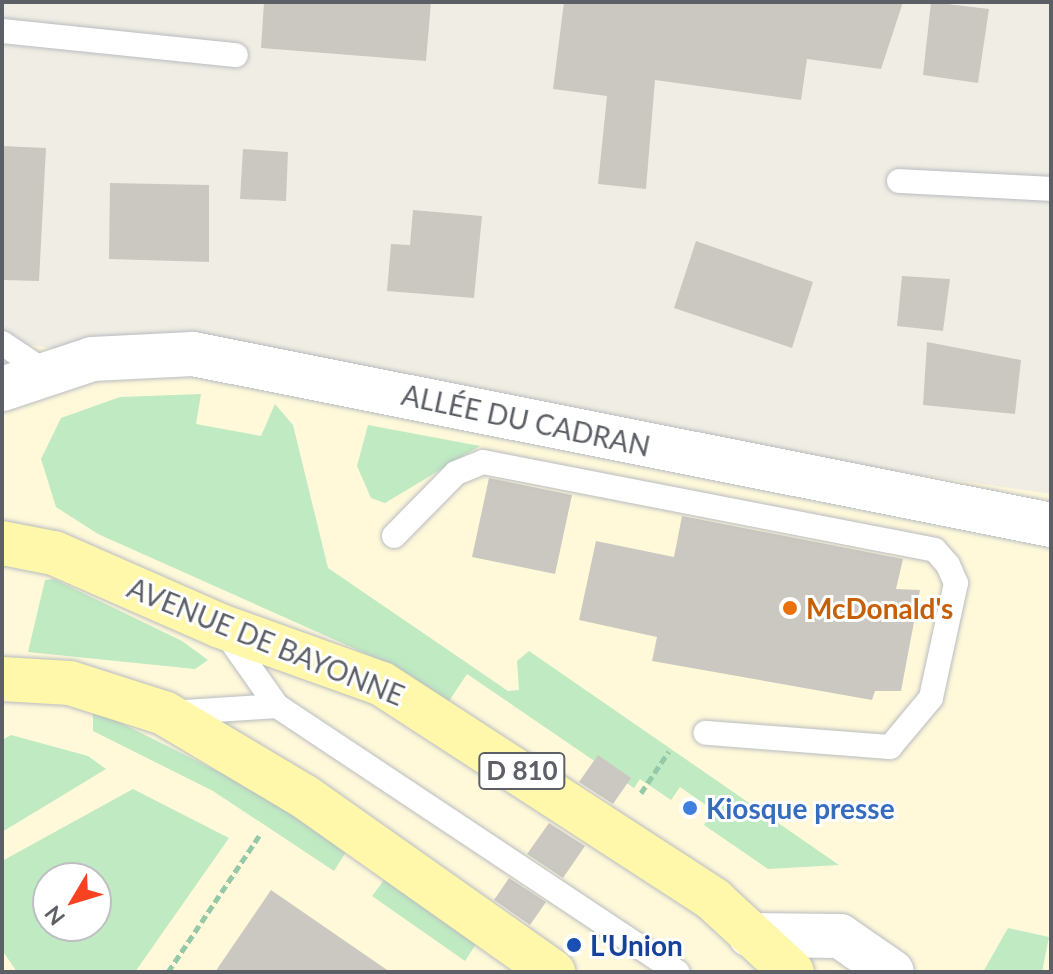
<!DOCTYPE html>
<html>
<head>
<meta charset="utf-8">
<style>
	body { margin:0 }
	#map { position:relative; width:1053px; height:974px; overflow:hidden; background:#f0eee4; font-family:Lato,sans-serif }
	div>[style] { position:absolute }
	.commercial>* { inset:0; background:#fff9da }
	.green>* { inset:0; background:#bfeac2 }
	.building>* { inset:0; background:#cbc8c1 }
	.path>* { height:5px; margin-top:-2.5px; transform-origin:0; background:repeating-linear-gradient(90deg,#96c9a8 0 8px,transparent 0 12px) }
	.roads { filter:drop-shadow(0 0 2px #b9bcc1) drop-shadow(0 0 2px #b9bcc1) }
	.lane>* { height:24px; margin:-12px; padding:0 12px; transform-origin:12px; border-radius:12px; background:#fff }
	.street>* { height:44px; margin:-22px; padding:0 22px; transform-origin:22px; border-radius:22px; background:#fff }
	.primary>* { height:44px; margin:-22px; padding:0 22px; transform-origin:22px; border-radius:22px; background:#fff7aa }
	.dots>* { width:22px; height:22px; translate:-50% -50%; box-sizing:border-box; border:4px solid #fff; border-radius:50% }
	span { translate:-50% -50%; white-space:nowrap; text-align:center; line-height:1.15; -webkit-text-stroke:6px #fff; paint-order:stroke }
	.shield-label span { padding:2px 6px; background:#fff; border:2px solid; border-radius:6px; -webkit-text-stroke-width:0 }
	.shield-label { font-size:26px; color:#5c6066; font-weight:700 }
	.street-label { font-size:28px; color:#5c6066 }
	.food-label { font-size:28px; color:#c56008; font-weight:700 }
	.left { translate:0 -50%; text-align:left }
	.shop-label { font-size:28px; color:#366cbe; font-weight:700 }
	.transit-label { font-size:28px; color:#164399; font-weight:700 }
	.frame { position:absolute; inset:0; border:4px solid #5c6066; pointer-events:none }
	.north { position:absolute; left:32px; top:862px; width:80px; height:80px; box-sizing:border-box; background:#fff; border:2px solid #bebfc2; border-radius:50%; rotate:232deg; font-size:22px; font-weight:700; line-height:32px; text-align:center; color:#5c6066 }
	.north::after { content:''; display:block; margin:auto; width:28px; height:36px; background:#f94222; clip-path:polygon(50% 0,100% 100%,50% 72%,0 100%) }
</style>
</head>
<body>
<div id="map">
	<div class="commercial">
		<div style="clip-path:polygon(evenodd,2px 341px,1051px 494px,1051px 972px,2px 972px,2px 341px,48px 878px,96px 878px,96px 926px,48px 926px,48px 878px)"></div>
	</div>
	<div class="green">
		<div style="clip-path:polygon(201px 394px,196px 424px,261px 436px,275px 404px,293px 425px,328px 568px,508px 691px,519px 690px,517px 661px,529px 651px,839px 865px,768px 869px,704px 825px,713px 810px,680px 787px,671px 800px,640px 779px,634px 788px,467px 674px,449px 701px,378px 659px,98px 534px,56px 507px,41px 459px,61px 418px,120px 397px)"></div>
		<div style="clip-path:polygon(368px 425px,480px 446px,385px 503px,371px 498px,357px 466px)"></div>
		<div style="clip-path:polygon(54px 579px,182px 641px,208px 660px,195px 669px,28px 652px,45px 580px)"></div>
		<div style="clip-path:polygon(93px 709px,265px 795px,346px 852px,334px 871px,213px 791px,93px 731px)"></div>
		<div style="clip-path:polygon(11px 735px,88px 756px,106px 769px,2px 832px,2px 740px)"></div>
		<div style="clip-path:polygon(evenodd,133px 789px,229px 838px,135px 972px,17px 972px,2px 950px,2px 861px,133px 789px,96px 878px,96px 926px,48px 926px,48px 878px,96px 878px)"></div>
		<div style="clip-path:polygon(384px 880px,476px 944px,465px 961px,372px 896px)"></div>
		<div style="clip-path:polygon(1008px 928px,1049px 937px,1042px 972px,983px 972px)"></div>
	</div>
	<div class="building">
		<div style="clip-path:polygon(264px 2px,431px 2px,426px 61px,261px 48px)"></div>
		<div style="clip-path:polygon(564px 2px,903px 2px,881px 69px,807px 59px,801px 100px,655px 80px,646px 189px,598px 184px,607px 96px,553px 89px)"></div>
		<div style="clip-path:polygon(931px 2px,989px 9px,978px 83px,923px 75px)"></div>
		<div style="clip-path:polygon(2px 146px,46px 148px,39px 281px,2px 280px)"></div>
		<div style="clip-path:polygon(243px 149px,288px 152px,286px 201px,240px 199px)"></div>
		<div style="clip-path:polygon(110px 183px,209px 185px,209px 262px,109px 259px)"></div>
		<div style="clip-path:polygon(413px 210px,482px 216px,474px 298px,387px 291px,391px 244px,410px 245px)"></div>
		<div style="clip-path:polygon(696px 241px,813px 282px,792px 348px,674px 308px)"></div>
		<div style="clip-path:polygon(902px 276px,950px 279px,943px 331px,897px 326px)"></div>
		<div style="clip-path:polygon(927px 342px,1021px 360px,1015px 414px,923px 405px)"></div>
		<div style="clip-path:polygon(489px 478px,572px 495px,555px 574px,472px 557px)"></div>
		<div style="clip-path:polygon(682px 516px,903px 559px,896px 589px,920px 590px,901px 691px,875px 691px,872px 700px,652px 661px,657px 637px,579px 620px,596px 541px,674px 557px)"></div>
		<div style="clip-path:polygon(598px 755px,631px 778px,613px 804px,579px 782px)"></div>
		<div style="clip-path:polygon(549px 823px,585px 846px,563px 878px,527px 854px)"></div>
		<div style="clip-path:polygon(509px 878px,546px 902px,530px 925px,494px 900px)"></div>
		<div style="clip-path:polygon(271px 890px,390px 972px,215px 972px)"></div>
	</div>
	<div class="path">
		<div style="left:641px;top:793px;width:50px;rotate:-56.3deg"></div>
		<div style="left:168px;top:972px;width:164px;rotate:-56.2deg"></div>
	</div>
	<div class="roads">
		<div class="lane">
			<div style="left:2px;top:31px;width:235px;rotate:5.9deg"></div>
			<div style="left:899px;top:181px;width:152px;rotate:3deg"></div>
			<div style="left:2px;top:343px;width:54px;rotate:33.7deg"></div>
			<div style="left:394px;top:536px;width:88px;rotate:-45.5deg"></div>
			<div style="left:456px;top:473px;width:29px;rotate:-22deg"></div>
			<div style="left:483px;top:462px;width:460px;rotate:11deg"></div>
			<div style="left:935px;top:550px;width:20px;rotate:49deg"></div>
			<div style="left:948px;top:565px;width:20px;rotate:66deg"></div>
			<div style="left:956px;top:583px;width:118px;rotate:102.3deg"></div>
			<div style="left:931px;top:698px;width:64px;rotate:129.9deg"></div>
			<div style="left:890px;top:747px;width:185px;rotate:-175.6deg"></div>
			<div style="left:224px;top:631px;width:92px;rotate:54.8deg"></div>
			<div style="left:277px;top:706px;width:481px;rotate:33.6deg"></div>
			<div style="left:170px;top:713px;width:107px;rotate:-3.7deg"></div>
		</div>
		<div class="street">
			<div style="left:2px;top:389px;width:95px;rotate:-18.4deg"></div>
			<div style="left:92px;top:359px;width:101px;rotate:-2.8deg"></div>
			<div style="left:193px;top:354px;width:875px;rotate:11.27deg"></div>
			<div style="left:750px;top:935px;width:90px;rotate:0.6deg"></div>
			<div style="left:840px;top:936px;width:63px;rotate:34.7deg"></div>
		</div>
		<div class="primary">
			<div style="left:2px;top:543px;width:53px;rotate:10.9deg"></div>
			<div style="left:54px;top:553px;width:181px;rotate:23.7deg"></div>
			<div style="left:220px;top:626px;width:172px;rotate:19.7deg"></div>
			<div style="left:382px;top:684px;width:396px;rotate:33deg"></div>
			<div style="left:714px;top:900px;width:106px;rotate:42.7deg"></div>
			<div style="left:2px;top:679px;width:68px;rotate:3.4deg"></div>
			<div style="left:70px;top:683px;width:99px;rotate:17.7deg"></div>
			<div style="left:164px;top:713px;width:164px;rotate:30.8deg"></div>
			<div style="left:305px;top:797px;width:304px;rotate:35.2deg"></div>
		</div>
	</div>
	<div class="dots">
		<div style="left:790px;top:608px;background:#e8710a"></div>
		<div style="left:690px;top:808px;background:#3f7fe0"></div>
		<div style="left:574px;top:945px;background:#1a4fb4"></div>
	</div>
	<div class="shield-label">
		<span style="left:522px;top:771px">D 810</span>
	</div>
	<div class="street-label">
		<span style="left:526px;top:420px;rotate:12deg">ALLÉE DU CADRAN</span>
		<span style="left:266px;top:641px;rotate:22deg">AVENUE DE BAYONNE</span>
	</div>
	<div class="food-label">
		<span class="left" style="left:806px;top:608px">McDonald's</span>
	</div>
	<div class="shop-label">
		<span class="left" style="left:706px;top:808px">Kiosque presse</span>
	</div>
	<div class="transit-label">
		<span class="left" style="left:590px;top:945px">L'Union</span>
	</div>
	<div class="frame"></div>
	<div class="north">N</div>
</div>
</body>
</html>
